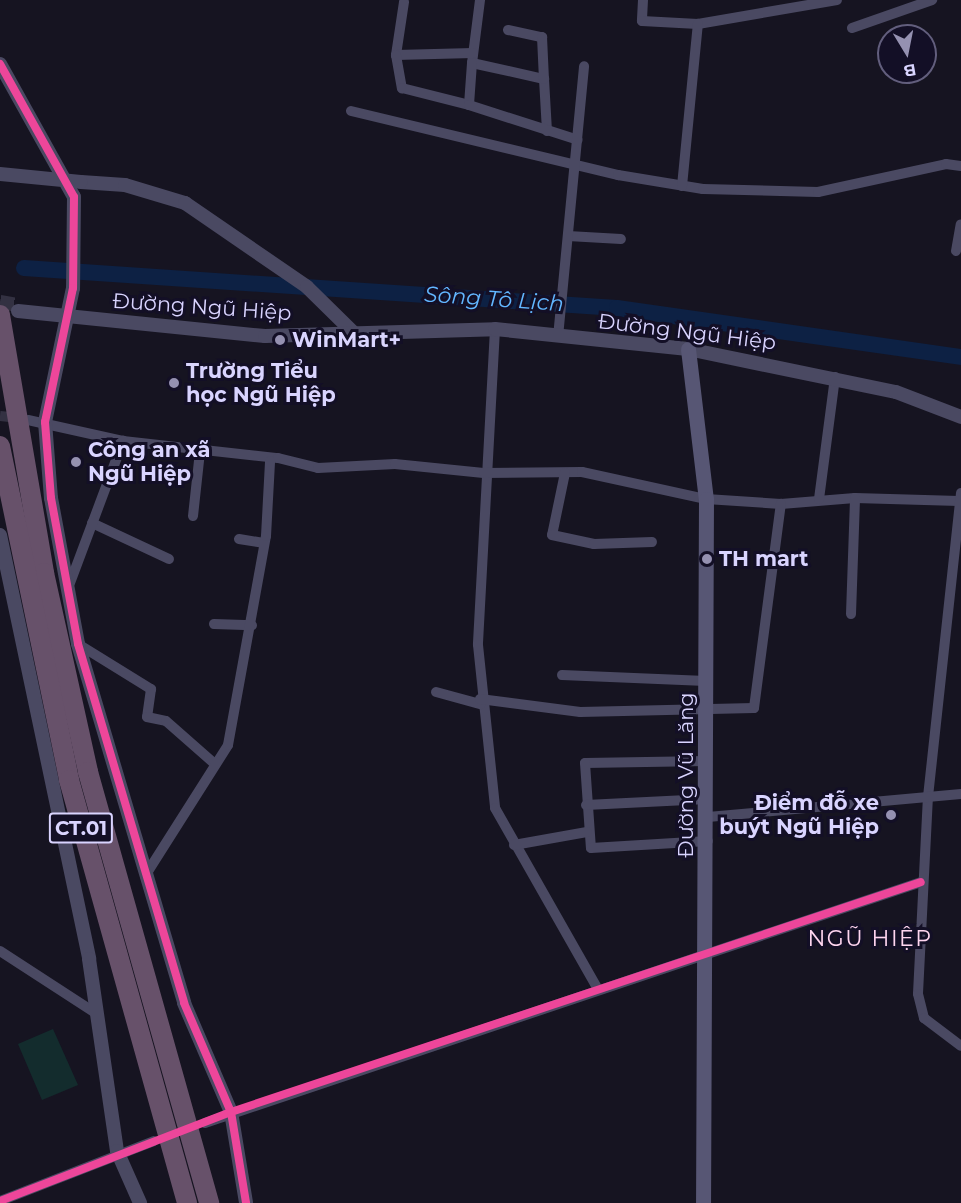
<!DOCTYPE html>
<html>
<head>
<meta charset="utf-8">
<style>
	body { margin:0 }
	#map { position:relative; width:961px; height:1203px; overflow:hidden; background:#161421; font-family:Montserrat,sans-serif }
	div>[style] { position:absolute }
	.green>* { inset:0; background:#132c2d }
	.river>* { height:16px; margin:-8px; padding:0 8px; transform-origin:8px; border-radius:8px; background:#0d2144 }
	.minor-tunnel>* { height:10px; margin-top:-5px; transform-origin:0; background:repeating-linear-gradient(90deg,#333142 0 10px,transparent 0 15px) }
	.tertiary-tunnel>* { height:14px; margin-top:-7px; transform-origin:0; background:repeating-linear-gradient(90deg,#333142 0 14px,transparent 0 21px) }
	.minor>* { height:10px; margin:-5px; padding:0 5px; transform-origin:5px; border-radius:5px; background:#4a4962 }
	.tertiary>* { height:14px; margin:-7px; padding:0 7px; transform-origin:7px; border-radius:7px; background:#4a4962 }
	.secondary>* { height:15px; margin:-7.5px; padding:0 7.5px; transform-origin:7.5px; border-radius:7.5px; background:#575674 }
	.motorway>* { height:20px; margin:-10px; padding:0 10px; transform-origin:10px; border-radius:10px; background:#67516a }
	.tertiary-bridge>* { height:14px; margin:-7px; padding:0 7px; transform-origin:7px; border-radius:7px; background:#4a4962 }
	.cycleway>* { height:8px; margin:-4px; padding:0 4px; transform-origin:4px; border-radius:4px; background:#ed469a }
	.dots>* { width:16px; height:16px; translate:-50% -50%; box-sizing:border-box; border:3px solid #130f26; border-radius:50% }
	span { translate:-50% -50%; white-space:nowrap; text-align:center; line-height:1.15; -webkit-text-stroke:6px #130f26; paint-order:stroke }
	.shield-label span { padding:2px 4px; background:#130f26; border:2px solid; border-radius:4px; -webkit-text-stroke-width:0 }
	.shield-label { font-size:20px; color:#d9d4ff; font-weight:700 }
	.street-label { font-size:21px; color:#d9d4ff }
	.poi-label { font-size:21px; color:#d9d4ff; font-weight:700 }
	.left { translate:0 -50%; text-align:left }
	.right { translate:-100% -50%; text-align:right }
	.water-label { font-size:22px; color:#62b6ff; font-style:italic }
	.neighbourhood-label { font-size:22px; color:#ffd6f0; letter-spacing:1.5px }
	.north { position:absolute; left:877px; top:24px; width:60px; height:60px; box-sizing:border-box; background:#130f26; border:2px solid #625e7d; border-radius:50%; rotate:170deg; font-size:16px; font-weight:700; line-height:24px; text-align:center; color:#d9d4ff }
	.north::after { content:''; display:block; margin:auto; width:21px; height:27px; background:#9591b1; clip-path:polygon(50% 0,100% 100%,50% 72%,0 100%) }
</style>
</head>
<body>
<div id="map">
	<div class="green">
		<div style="clip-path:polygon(53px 1029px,78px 1085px,42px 1100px,18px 1044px)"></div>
	</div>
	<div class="river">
		<div style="left:24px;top:268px;width:594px;rotate:3.86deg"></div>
		<div style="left:617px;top:308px;width:347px;rotate:8.1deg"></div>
	</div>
	<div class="minor-tunnel">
		<div style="left:0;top:416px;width:19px;rotate:6deg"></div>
	</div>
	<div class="tertiary-tunnel">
		<div style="left:0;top:302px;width:17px;rotate:10deg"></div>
	</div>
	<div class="minor">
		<div style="left:480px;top:0;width:64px;rotate:97.2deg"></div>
		<div style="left:472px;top:63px;width:74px;rotate:12.5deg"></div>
		<div style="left:544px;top:79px;width:52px;rotate:86.7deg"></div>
		<div style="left:643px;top:0;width:21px;rotate:93deg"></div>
		<div style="left:642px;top:21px;width:56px;rotate:3.1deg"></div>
		<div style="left:698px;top:24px;width:141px;rotate:-9.8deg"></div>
		<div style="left:404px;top:2px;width:54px;rotate:98.6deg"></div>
		<div style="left:396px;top:55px;width:77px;rotate:-1.5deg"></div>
		<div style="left:852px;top:28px;width:85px;rotate:-19.3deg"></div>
		<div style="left:508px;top:30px;width:35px;rotate:12deg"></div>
		<div style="left:542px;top:37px;width:42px;rotate:87.3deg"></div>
		<div style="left:396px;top:55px;width:34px;rotate:80deg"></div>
		<div style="left:402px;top:88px;width:69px;rotate:14.2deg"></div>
		<div style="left:472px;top:63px;width:42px;rotate:94.1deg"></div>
		<div style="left:469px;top:105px;width:114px;rotate:17.8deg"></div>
		<div style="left:351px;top:111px;width:275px;rotate:13.5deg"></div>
		<div style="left:618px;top:175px;width:86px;rotate:9.4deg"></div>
		<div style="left:703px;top:189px;width:115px;rotate:1.5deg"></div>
		<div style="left:818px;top:192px;width:131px;rotate:-12.3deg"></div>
		<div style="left:946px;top:164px;width:15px;rotate:8deg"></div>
		<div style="left:682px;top:186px;width:163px;rotate:-84.4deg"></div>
		<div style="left:568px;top:236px;width:53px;rotate:3.2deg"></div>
		<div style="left:956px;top:251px;width:27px;rotate:-80deg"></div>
		<div style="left:495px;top:329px;width:316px;rotate:93.1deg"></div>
		<div style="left:478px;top:645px;width:164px;rotate:84deg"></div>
		<div style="left:495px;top:808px;width:208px;rotate:60.4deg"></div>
		<div style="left:558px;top:337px;width:272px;rotate:-84.5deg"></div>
		<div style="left:28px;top:420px;width:97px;rotate:12.5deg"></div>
		<div style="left:123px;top:441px;width:156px;rotate:6.3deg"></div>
		<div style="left:278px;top:458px;width:41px;rotate:14deg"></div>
		<div style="left:318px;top:468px;width:77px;rotate:-3deg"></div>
		<div style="left:395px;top:464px;width:89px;rotate:5.8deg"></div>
		<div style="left:484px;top:473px;width:98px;rotate:-0.6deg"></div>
		<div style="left:582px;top:472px;width:127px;rotate:12.3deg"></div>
		<div style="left:706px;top:499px;width:75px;rotate:3.8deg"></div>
		<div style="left:781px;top:504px;width:74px;rotate:-4.6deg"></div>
		<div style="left:855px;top:498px;width:104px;rotate:1.7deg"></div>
		<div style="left:565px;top:473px;width:63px;rotate:101.8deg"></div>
		<div style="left:552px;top:535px;width:43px;rotate:12.1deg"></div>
		<div style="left:594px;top:544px;width:58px;rotate:-2deg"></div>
		<div style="left:961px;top:493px;width:305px;rotate:96.2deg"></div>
		<div style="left:928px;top:796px;width:198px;rotate:92.9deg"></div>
		<div style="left:918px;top:994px;width:25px;rotate:76deg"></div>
		<div style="left:924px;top:1018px;width:46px;rotate:37.1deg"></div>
		<div style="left:819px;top:499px;width:123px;rotate:-82.5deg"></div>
		<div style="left:193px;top:516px;width:64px;rotate:-83.8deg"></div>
		<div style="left:92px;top:523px;width:85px;rotate:25.1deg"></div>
		<div style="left:239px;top:539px;width:25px;rotate:9deg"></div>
		<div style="left:70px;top:583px;width:152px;rotate:-69.5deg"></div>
		<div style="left:851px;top:614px;width:116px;rotate:-88deg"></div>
		<div style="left:214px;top:624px;width:38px;rotate:2deg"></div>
		<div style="left:78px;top:644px;width:86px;rotate:31.7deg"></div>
		<div style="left:151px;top:689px;width:28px;rotate:98deg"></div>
		<div style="left:147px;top:717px;width:19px;rotate:12deg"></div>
		<div style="left:166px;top:721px;width:65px;rotate:41.3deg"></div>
		<div style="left:562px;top:675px;width:144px;rotate:2.4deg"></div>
		<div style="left:436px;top:692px;width:46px;rotate:15.3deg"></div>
		<div style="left:480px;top:699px;width:101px;rotate:7.4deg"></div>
		<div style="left:580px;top:712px;width:174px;rotate:-1.3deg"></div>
		<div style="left:754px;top:708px;width:206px;rotate:-82.5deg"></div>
		<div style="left:707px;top:761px;width:122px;rotate:179.1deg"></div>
		<div style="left:585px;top:763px;width:85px;rotate:86deg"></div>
		<div style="left:591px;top:848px;width:117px;rotate:-3.4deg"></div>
		<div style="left:586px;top:805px;width:121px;rotate:-2.8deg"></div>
		<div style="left:708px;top:817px;width:254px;rotate:-5.2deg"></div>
		<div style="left:514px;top:845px;width:74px;rotate:-10.1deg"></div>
		<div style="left:145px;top:876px;width:155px;rotate:-57.6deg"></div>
		<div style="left:228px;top:745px;width:212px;rotate:-79.7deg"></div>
		<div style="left:266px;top:536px;width:75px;rotate:-86.9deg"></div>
		<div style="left:0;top:951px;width:116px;rotate:33deg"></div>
		<div style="left:205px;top:1123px;width:755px;rotate:-18.6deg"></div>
		<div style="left:0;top:1201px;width:165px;rotate:-21.3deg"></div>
	</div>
	<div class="tertiary">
		<div style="left:0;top:64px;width:152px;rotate:60.9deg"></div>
		<div style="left:74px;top:197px;width:91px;rotate:90.6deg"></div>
		<div style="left:73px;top:288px;width:137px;rotate:101.8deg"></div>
		<div style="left:45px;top:422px;width:76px;rotate:85.5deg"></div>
		<div style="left:51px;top:498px;width:148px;rotate:79.5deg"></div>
		<div style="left:78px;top:644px;width:374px;rotate:73.5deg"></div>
		<div style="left:184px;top:1003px;width:119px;rotate:66.7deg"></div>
		<div style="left:231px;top:1112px;width:92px;rotate:80.6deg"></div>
		<div style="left:81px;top:182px;width:44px;rotate:3.9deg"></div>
		<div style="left:125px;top:185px;width:63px;rotate:16.7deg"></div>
		<div style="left:185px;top:203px;width:148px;rotate:34.5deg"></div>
		<div style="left:307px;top:287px;width:67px;rotate:44.4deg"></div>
		<div style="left:18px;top:311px;width:248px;rotate:5.8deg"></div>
		<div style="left:265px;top:336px;width:230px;rotate:-1.7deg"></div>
		<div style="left:495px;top:329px;width:194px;rotate:5.9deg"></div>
		<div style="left:688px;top:349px;width:212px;rotate:11.7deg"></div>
		<div style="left:896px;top:392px;width:70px;rotate:21deg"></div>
		<div style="left:0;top:535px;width:433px;rotate:78.1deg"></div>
		<div style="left:89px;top:959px;width:194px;rotate:81.7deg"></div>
		<div style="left:117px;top:1151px;width:57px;rotate:66.1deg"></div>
	</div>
	<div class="secondary">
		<div style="left:688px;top:349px;width:151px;rotate:83.2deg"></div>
		<div style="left:706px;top:499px;width:704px;rotate:90.24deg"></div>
	</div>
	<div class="motorway">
		<div style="left:0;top:315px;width:262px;rotate:80.3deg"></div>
		<div style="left:44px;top:573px;width:204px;rotate:77.5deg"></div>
		<div style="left:88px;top:772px;width:448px;rotate:74.3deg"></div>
		<div style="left:0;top:446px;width:341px;rotate:78.3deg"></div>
		<div style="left:69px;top:780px;width:439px;rotate:74.4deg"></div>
	</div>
	<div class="tertiary-bridge">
		<div style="left:0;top:174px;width:81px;rotate:5.6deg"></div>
	</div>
	<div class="cycleway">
		<div style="left:0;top:64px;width:152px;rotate:60.9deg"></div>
		<div style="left:74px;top:197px;width:91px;rotate:90.6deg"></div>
		<div style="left:73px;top:288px;width:137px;rotate:101.8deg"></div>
		<div style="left:45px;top:422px;width:76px;rotate:85.5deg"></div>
		<div style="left:51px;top:498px;width:148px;rotate:79.5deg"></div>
		<div style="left:78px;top:644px;width:374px;rotate:73.5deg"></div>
		<div style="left:184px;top:1003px;width:119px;rotate:66.7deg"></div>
		<div style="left:231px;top:1112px;width:92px;rotate:80.6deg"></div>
		<div style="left:0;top:1201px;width:248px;rotate:-21.1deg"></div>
		<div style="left:231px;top:1112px;width:727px;rotate:-18.43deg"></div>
	</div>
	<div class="dots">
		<div style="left:280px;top:340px;background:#9591b1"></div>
		<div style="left:174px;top:383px;background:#9591b1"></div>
		<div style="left:76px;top:462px;background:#9591b1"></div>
		<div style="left:707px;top:559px;background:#9591b1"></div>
		<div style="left:891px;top:815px;background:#9591b1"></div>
	</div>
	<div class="shield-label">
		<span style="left:81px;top:828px">CT.01</span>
	</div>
	<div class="street-label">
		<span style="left:202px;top:307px;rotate:4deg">Đường Ngũ Hiệp</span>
		<span style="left:687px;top:332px;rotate:7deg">Đường Ngũ Hiệp</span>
		<span style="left:686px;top:775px;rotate:-90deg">Đường Vũ Lăng</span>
	</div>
	<div class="poi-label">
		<span class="left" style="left:292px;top:340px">WinMart+</span>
		<span class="left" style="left:186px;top:383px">Trường Tiểu<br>học Ngũ Hiệp</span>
		<span class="left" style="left:88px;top:462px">Công an xã<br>Ngũ Hiệp</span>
		<span class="left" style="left:719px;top:559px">TH mart</span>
		<span class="right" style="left:879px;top:815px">Điểm đỗ xe<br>buýt Ngũ Hiệp</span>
	</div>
	<div class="water-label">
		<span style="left:494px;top:299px;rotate:4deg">Sông Tô Lịch</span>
	</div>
	<div class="neighbourhood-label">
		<span style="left:870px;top:939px">NGŨ HIỆP</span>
	</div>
	<div class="north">B</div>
</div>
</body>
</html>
